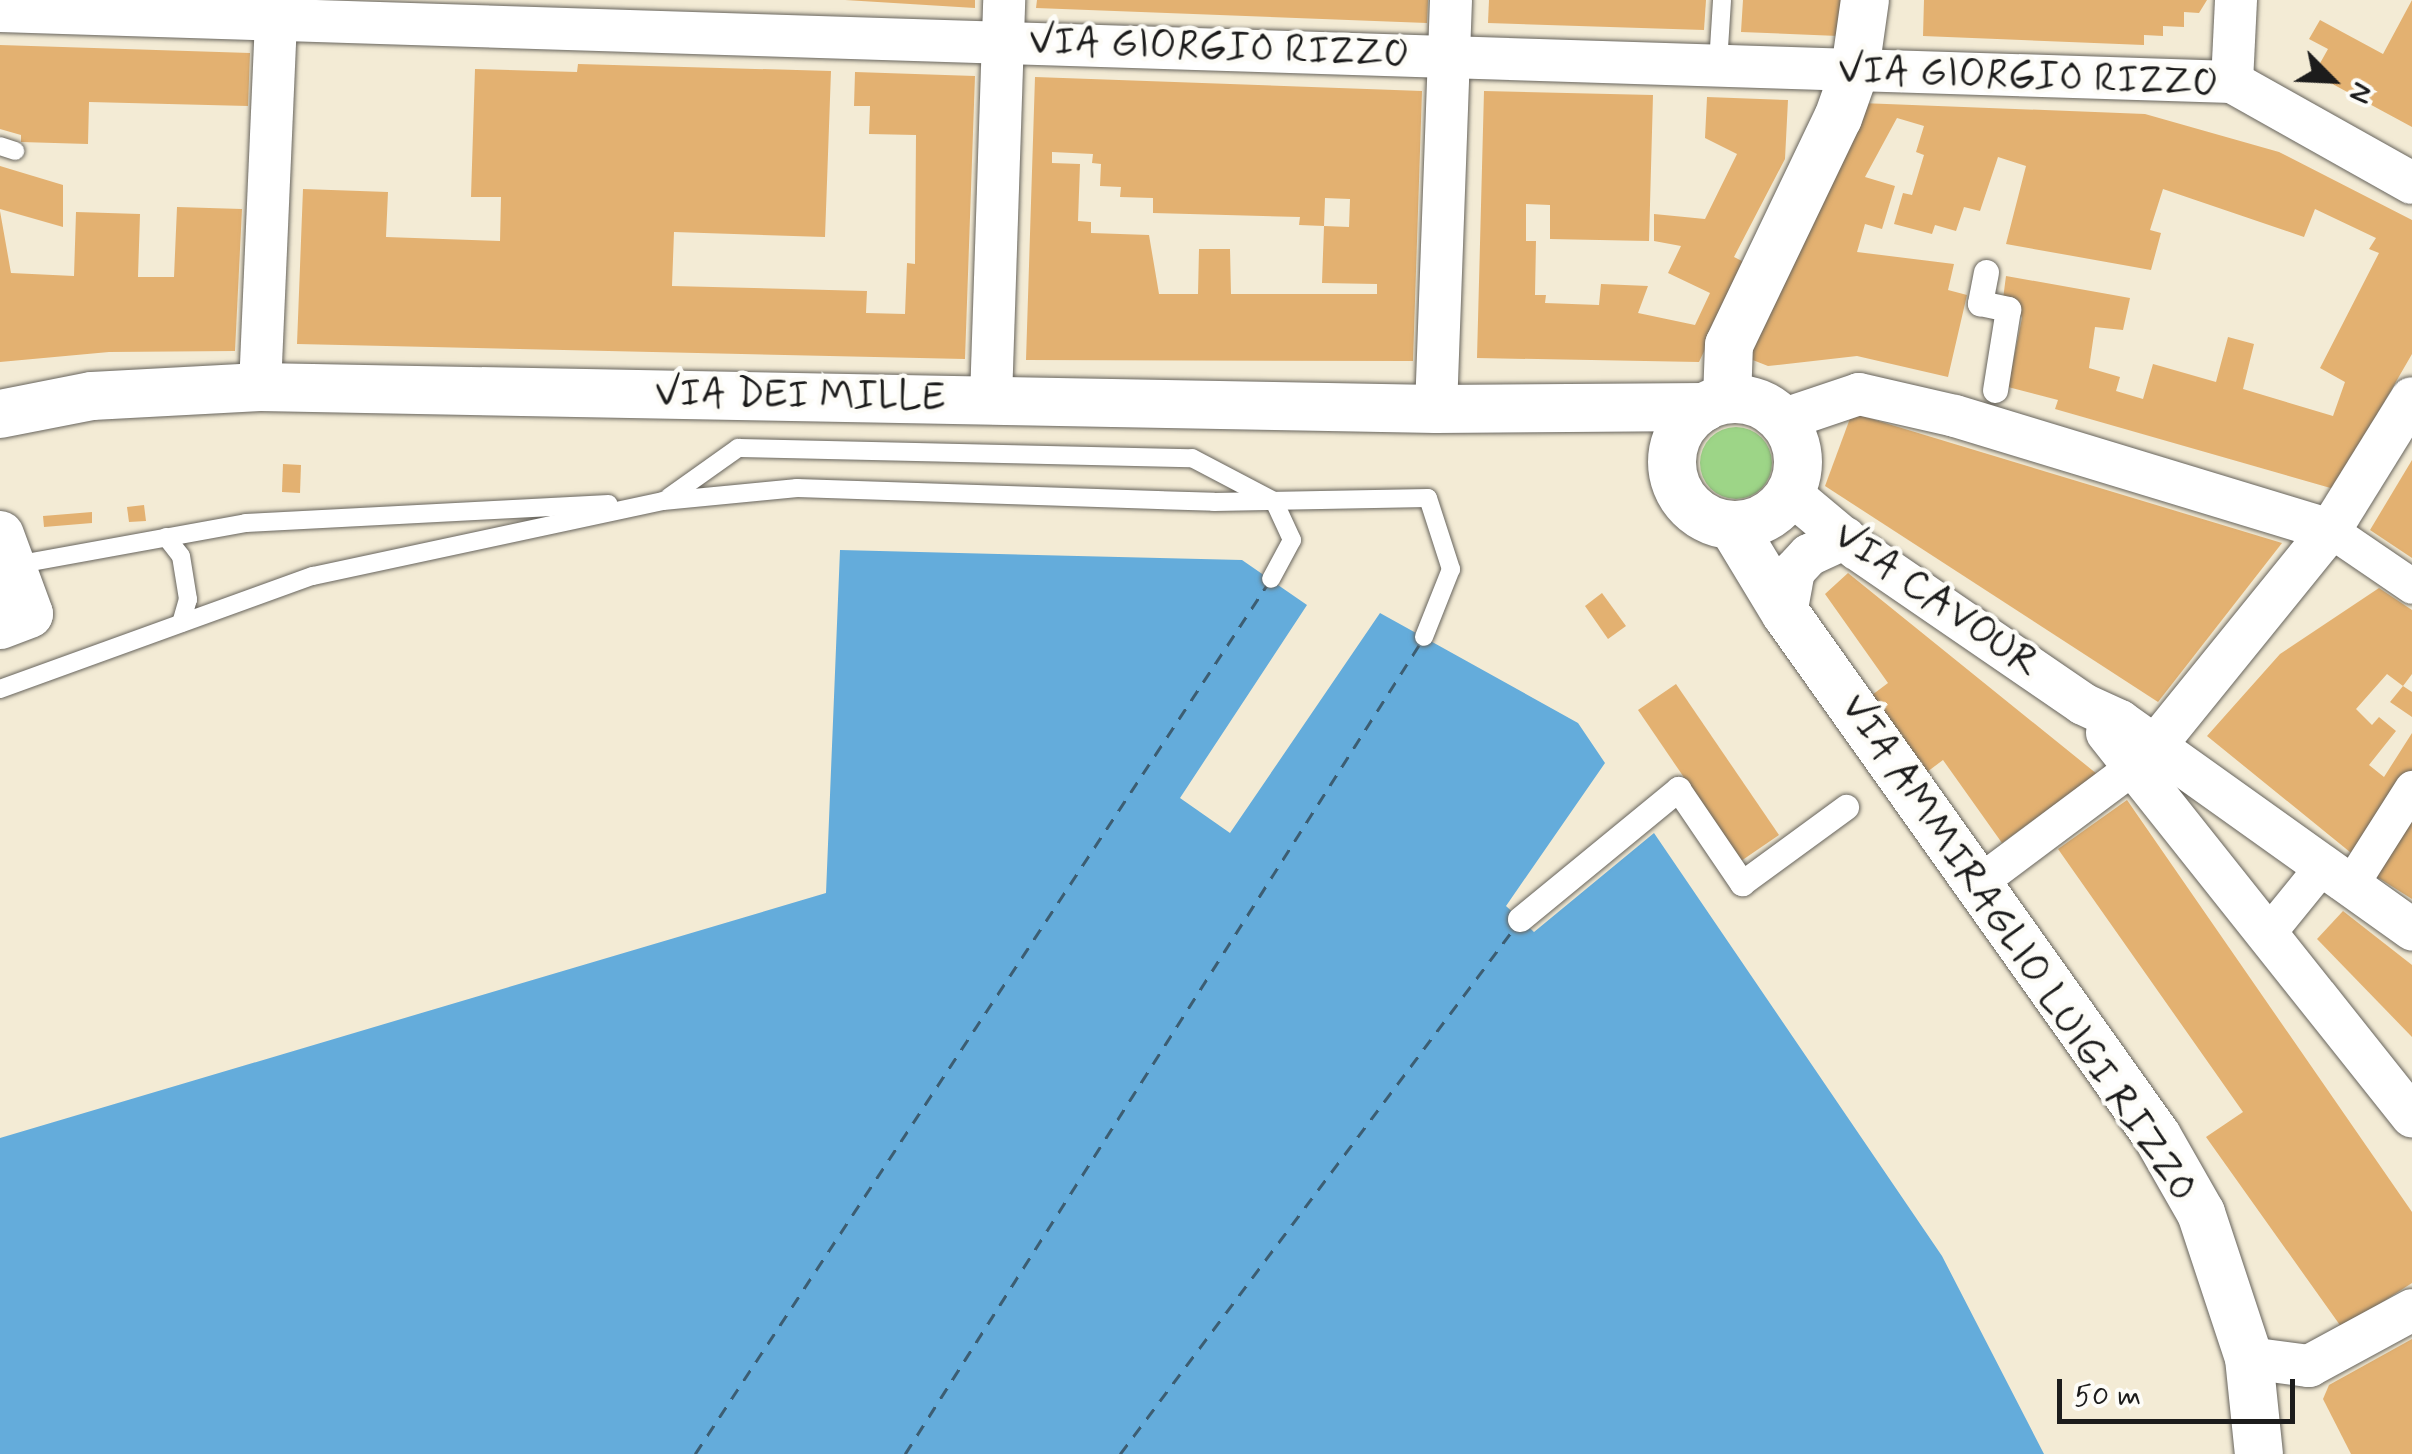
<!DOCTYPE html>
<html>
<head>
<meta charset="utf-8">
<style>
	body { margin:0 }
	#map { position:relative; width:2412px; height:1454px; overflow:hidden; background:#f3ebd5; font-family:Mynerve,sans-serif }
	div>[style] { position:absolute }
	.green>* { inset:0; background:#9dd587 }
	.round { border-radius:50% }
	.water>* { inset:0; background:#64acdb }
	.ferry>* { height:2.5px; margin-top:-1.25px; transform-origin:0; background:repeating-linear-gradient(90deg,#3c5d72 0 12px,transparent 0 22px) }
	.building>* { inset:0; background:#e3b171 }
	.roads { filter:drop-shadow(0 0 2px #67645d) drop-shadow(0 0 2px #67645d) }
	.service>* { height:18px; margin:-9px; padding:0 9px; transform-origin:9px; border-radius:9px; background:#fff }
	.pedestrian>* { height:25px; margin:-12.5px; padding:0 12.5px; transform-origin:12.5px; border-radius:12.5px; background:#fff }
	.minor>* { height:35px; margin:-17.5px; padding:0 17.5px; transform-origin:17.5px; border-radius:17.5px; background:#fff }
	.tertiary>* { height:42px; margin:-21px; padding:0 21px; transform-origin:21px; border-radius:21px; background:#fff }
	.secondary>* { height:48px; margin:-24px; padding:0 24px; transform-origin:24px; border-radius:24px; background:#fff }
	.secondary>.ring { margin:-24px; padding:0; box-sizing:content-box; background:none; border:48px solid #fff; border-radius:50% }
	span { translate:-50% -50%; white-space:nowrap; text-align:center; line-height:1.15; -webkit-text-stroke:9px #fdfcf7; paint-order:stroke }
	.street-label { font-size:40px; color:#1c1c1c }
	.north { position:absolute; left:2282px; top:30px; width:100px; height:100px; -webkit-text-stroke:8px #fdfcf7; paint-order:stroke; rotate:114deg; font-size:28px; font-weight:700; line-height:40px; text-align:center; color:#1c1c1c }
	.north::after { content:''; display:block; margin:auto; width:35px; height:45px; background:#1c1c1c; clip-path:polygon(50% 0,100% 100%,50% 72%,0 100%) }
	.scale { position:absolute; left:2057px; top:1379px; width:238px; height:45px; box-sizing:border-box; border:5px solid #1c1c1c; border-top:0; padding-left:12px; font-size:30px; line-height:35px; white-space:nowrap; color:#1c1c1c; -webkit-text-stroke:8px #fdfcf7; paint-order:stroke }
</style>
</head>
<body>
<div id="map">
	<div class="green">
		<div class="round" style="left:1700px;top:427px;width:72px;height:72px"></div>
	</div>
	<div class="water">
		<div style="clip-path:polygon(840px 550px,1242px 560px,1307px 605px,1180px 798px,1230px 833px,1380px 613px,1578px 723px,1605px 763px,1506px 906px,1534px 932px,1654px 833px,1942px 1256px,2044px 1454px,0 1454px,0 1138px,826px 893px)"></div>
	</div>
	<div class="ferry">
		<div style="left:695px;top:1454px;width:1040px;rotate:-56.65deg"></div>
		<div style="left:905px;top:1454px;width:958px;rotate:-57.57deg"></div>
		<div style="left:1120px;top:1454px;width:659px;rotate:-53.15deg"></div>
	</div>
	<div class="building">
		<div style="clip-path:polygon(845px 0,975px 0,975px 8px)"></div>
		<div style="clip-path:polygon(1037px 0,1428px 0,1427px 23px,1036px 8px)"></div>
		<div style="clip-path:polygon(1489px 0,1706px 0,1704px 30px,1488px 23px)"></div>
		<div style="clip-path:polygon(1743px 0,1842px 0,1838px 36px,1741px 32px)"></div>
		<div style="clip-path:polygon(1924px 0,2207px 0,2199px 13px,2184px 12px,2184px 27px,2163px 26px,2163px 36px,2144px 35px,2144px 45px,1923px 36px)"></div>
		<div style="clip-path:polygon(2412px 0,2412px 127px,2314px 74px,2328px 49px,2309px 39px,2320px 20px,2383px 54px)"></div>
		<div style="clip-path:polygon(0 45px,250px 53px,248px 106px,89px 102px,88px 144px,21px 142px,21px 135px,0 129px)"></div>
		<div style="clip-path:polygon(578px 64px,831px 71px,825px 237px,674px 232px,672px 286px,867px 291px,866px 313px,905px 314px,907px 263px,915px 264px,916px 135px,869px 134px,870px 106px,854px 106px,855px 72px,975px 76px,965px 359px,297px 344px,303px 189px,388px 192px,386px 237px,500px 241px,501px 197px,471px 197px,475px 69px,577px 72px)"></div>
		<div style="clip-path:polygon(evenodd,1035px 77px,1422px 91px,1413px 361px,1026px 360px,1035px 77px,1052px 152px,1093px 154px,1092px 163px,1101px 164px,1100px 186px,1121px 187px,1120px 197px,1153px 198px,1153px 213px,1300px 217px,1299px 225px,1324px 226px,1322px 283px,1377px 284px,1377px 294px,1231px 294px,1230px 249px,1199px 249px,1198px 294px,1159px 294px,1149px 235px,1091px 233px,1091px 222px,1078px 221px,1080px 164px,1052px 163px,1052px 152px,1035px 77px,1325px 198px,1350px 199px,1349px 227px,1324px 226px,1325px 198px)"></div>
		<div style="clip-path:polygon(1484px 91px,1653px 95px,1649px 241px,1550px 239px,1550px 205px,1526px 204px,1526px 241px,1536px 241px,1535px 295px,1546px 295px,1545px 303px,1599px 305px,1601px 284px,1648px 286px,1638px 313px,1695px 325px,1710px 293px,1668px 273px,1681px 246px,1654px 241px,1654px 214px,1705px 219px,1737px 154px,1705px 138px,1707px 97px,1788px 100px,1785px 159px,1734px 257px,1746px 263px,1699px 362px,1477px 358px)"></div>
		<div style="clip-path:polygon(1861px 103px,2145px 114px,2279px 152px,2412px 220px,2412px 354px,2334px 489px,2055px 409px,2058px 400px,2008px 387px,2022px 318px,2018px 305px,2003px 299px,2006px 276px,2130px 298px,2123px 330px,2095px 327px,2089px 368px,2120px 377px,2116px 391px,2143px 399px,2153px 364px,2216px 382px,2228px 337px,2254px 344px,2243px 389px,2333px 416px,2345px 382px,2320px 368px,2379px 253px,2369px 249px,2376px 238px,2315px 209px,2304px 237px,2163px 189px,2150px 230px,2161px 233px,2151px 270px,2006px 244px,2026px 166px,1998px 157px,1980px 211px,1964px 207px,1956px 231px,1935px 225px,1932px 234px,1894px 224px,1903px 193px,1912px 195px,1924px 155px,1916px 152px,1924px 126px,1897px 118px,1865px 177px,1895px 186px,1882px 229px,1865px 224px,1857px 252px,1954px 264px,1948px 290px,1967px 295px,1948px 377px,1857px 356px,1768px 366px,1740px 355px)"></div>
		<div style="clip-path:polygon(0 166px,63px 185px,63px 227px,0 209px)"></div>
		<div style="clip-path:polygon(177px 207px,242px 209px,235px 351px,109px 352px,0 362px,0 211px,11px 273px,74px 276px,76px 212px,140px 214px,138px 277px,174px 277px)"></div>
		<div style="clip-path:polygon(1852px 413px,2282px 543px,2158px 702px,1825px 486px)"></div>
		<div style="clip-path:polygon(2412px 460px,2412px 558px,2370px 530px)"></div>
		<div style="clip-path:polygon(283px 464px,301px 465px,300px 493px,282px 492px)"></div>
		<div style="clip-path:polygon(144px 505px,146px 521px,129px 522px,127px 507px)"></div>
		<div style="clip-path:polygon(92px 512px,92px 523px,44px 527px,43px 516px)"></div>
		<div style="clip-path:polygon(1848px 573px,2097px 774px,2002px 843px,1943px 760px,1927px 772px,1872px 695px,1888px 683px,1825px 594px)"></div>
		<div style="clip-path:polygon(2379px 588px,2412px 610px,2412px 674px,2403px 686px,2412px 692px,2412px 717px,2390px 702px,2403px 686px,2387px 674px,2356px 709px,2372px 725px,2379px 717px,2396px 731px,2369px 765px,2384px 777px,2412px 733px,2412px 780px,2361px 861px,2207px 736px,2280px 654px)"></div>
		<div style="clip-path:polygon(1602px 593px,1626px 626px,1608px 639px,1585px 606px)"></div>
		<div style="clip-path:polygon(1676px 684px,1779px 835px,1741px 861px,1638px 710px)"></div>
		<div style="clip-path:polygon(2412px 799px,2412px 899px,2369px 872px)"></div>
		<div style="clip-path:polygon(2127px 800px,2412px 1212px,2412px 1283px,2342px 1328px,2206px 1137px,2243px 1112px,2058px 849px)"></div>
		<div style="clip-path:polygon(2343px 911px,2412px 965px,2412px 1037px,2317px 939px)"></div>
		<div style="clip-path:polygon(2412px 1339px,2412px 1454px,2351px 1454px,2323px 1399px,2329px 1385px)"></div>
	</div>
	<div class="roads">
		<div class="service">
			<div style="left:1718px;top:64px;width:64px;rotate:-86.4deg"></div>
			<div style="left:0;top:146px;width:16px;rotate:18deg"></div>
			<div style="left:669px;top:497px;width:85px;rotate:-35.4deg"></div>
			<div style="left:738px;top:448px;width:454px;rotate:1.3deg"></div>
			<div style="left:1192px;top:458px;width:93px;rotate:27.7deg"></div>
			<div style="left:1274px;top:501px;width:43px;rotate:65.2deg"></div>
			<div style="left:1292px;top:540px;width:44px;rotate:118.3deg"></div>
			<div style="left:166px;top:537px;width:24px;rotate:52deg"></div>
			<div style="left:181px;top:556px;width:44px;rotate:80.8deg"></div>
			<div style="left:188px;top:599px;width:25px;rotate:106deg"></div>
			<div style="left:15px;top:565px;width:235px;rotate:-10.3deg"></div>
			<div style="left:246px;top:523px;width:363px;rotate:-3deg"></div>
			<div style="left:0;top:689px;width:333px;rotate:-19.9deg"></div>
			<div style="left:313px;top:576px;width:358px;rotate:-12.1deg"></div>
			<div style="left:663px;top:501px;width:135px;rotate:-5.5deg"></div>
			<div style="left:797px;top:488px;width:417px;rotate:1.9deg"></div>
			<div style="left:1214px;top:502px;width:214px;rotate:-1.1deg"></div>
			<div style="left:1428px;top:498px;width:75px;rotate:72.1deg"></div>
			<div style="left:1451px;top:569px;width:73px;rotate:111.7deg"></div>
		</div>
		<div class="pedestrian">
			<div style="left:1986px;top:272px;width:32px;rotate:101deg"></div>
			<div style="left:1980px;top:303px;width:29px;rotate:12deg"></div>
			<div style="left:2008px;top:309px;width:82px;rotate:99.1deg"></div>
			<div style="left:1520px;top:919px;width:205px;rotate:-39.4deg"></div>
			<div style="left:1678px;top:789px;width:114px;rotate:55.8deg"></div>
			<div style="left:1742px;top:883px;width:129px;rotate:-36.2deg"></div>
		</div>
		<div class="minor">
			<div style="left:2330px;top:530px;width:99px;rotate:34.3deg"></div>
			<div style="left:1979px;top:882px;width:197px;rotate:-36.8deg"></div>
			<div style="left:2351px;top:884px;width:114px;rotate:-57.6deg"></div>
			<div style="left:2267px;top:934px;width:89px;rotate:-50.9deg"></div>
		</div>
		<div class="tertiary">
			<div style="left:0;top:11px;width:2233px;rotate:1.82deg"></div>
			<div style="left:2232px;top:82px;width:206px;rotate:29.3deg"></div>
			<div style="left:2232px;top:82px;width:82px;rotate:-87.2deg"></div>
			<div style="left:260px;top:387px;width:387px;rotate:-87.5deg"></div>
			<div style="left:991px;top:399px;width:399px;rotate:-88.1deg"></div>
			<div style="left:1436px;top:409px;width:409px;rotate:-87.9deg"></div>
			<div style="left:1782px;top:420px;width:81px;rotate:-18.7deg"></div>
			<div style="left:1859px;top:394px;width:98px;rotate:12.9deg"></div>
			<div style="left:1955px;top:416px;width:392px;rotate:16.9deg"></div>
			<div style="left:1790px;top:493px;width:87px;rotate:39.9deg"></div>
			<div style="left:1857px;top:549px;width:274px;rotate:34.4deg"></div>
			<div style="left:2083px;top:704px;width:41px;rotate:24.7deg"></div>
			<div style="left:2120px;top:721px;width:359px;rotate:35.5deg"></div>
			<div style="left:1786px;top:614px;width:44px;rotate:-79.5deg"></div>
			<div style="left:1794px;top:571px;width:22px;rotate:-47deg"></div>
			<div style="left:1809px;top:555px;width:40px;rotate:-25deg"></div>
			<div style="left:2107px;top:733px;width:490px;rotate:51.5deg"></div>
			<div style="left:2155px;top:746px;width:278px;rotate:-51deg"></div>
			<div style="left:2330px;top:530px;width:155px;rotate:-58.2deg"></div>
			<div style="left:2249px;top:1358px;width:61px;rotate:7.6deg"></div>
			<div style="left:2309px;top:1366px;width:117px;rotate:-28.5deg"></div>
		</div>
		<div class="secondary">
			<div style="left:1727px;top:399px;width:54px;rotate:-87.9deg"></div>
			<div style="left:1729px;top:345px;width:252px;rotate:-64.4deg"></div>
			<div style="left:1838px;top:118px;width:51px;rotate:-70.5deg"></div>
			<div style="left:1855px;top:70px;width:71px;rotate:-81.9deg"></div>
			<div class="ring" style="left:1672px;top:399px;width:78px;height:78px"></div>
			<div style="left:0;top:414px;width:94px;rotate:-11.1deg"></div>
			<div style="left:92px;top:396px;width:168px;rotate:-3.1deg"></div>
			<div style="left:260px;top:387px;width:1176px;rotate:1.07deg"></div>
			<div style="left:1436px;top:409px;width:269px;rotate:-0.4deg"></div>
			<div style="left:1732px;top:525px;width:104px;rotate:58.8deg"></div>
			<div style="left:1786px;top:614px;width:640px;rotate:54.6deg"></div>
			<div style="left:2157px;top:1136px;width:89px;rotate:60.3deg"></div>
			<div style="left:2201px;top:1213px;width:153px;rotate:71.7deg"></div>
			<div style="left:2249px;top:1358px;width:97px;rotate:84.1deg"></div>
			<div style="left:0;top:535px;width:84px;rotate:69.8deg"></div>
			<div style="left:29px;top:614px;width:31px;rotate:159deg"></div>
		</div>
	</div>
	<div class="street-label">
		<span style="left:1219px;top:48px;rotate:2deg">VIA GIORGIO RIZZO</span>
		<span style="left:2028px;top:77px;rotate:2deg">VIA GIORGIO RIZZO</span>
		<span style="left:800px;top:396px;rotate:1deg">VIA DEI MILLE</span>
		<span style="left:1936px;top:600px;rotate:35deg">VIA CAVOUR</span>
		<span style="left:2018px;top:948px;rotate:56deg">VIA AMMIRAGLIO LUIGI RIZZO</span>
	</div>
	<div class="north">N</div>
	<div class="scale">50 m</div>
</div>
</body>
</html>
